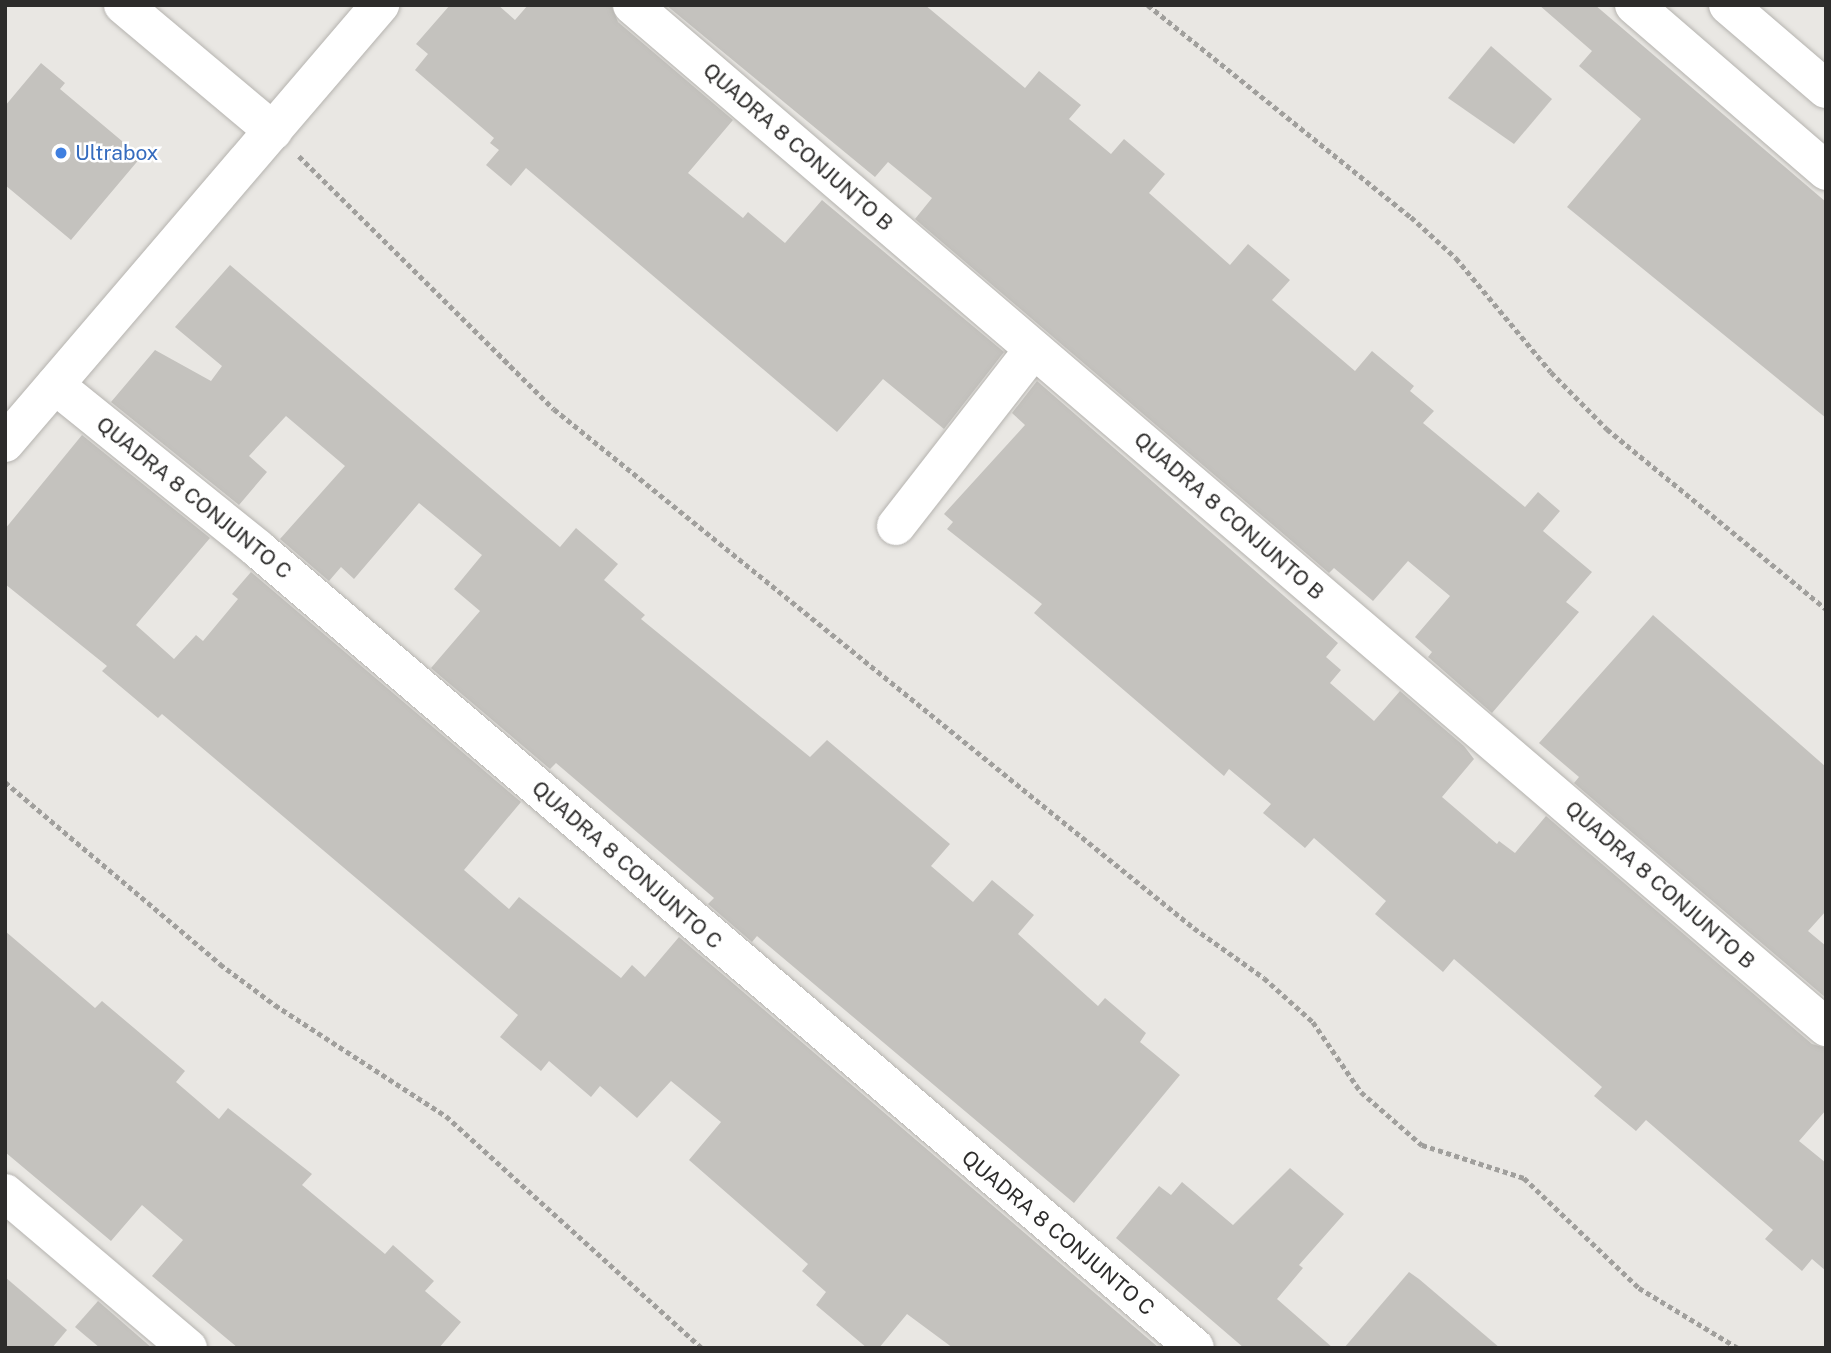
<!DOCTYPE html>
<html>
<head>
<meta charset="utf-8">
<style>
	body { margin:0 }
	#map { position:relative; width:1831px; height:1353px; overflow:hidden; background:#e9e7e3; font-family:"Public Sans",sans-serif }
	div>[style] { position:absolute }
	.building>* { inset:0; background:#c4c2be }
	.path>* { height:4.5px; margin-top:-2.25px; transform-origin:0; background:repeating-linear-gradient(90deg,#a09f9c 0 5px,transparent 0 8.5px) }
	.roads { filter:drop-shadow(0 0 2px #b5b3af) drop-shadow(0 0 2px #b5b3af) }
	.minor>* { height:38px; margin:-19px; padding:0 19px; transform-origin:19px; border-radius:19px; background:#fff }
	.dots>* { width:19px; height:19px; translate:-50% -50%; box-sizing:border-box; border:4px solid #fff; border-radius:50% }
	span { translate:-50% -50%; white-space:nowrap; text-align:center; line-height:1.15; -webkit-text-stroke:5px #fff; paint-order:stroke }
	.street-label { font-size:21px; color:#2d2c2b }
	.shop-label { font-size:21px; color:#366cbe }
	.left { translate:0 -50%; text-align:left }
	.frame { position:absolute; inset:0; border:7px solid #2d2c2b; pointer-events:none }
</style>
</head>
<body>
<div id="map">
	<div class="building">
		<div style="clip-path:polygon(450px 5px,498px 5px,515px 20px,528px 5px,611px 5px,618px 22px,733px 120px,688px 173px,743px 218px,748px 212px,785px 243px,822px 200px,1004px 352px,944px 429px,883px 379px,837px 432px,526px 168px,511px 186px,486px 165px,499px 150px,490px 143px,494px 138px,415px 70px,428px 54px,416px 44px)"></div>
		<div style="clip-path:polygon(666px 5px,925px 5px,1025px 88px,1039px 71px,1081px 105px,1069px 119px,1111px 154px,1124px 139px,1165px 174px,1149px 193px,1230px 265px,1248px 244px,1290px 280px,1272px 300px,1355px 371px,1372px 351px,1414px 386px,1410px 391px,1434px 411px,1423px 423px,1525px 507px,1538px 492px,1560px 511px,1543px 531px,1592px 572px,1566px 602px,1579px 612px,1492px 713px,1428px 657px,1432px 652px,1415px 637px,1450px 596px,1408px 561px,1373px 601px,1334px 568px,1329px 573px,915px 219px,932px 198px,888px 162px,875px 177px)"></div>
		<div style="clip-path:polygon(1539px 5px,1595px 5px,1826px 202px,1826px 418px,1567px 207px,1641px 119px,1579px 66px,1592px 51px)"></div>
		<div style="clip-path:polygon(1491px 46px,1552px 99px,1514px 144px,1448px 98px)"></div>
		<div style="clip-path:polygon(41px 63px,65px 83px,60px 89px,141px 157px,71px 240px,5px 185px,5px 106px)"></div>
		<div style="clip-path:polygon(230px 265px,560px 547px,576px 528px,618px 564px,604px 580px,645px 615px,641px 619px,810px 757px,827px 740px,950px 844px,931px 866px,973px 902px,992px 880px,1034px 915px,1018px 934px,1098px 1006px,1105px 998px,1146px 1033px,1140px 1042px,1180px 1075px,1074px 1203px,757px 936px,752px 942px,708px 904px,714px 898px,556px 763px,550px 769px,431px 668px,480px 611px,454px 589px,482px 555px,419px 503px,354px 579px,341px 567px,329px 581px,280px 539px,345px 466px,286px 416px,249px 456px,267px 472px,239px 505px,111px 402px,155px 350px,211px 381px,222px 366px,175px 327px)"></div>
		<div style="clip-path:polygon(1037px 381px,1338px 643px,1326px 657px,1341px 670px,1330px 683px,1374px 721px,1400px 691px,1464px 746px,1474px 759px,1442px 797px,1497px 844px,1499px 841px,1515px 853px,1546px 816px,1812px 1044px,1826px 1048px,1826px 1110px,1799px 1141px,1826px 1163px,1826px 1271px,1812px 1259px,1802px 1271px,1765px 1239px,1773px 1230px,1646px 1120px,1636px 1131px,1594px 1096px,1602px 1087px,1454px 959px,1443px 972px,1375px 914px,1386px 901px,1314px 838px,1305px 848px,1263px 813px,1271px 804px,1229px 769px,1224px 776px,1034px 613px,1042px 604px,947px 529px,953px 522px,944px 514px,1025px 425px,1012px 413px)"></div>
		<div style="clip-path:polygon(82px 435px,210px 538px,136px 625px,174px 659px,196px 635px,203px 641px,238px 599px,232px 594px,251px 572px,521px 802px,464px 870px,509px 909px,519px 897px,621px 978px,632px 965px,645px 977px,679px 937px,1159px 1348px,953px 1348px,907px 1314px,879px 1348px,867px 1348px,816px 1305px,826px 1292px,802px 1271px,808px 1264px,689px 1160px,721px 1122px,671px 1081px,637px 1118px,600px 1086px,591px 1097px,549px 1061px,541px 1071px,500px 1037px,518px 1015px,162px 714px,158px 718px,102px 671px,107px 666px,5px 584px,5px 529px)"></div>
		<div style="clip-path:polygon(1653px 615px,1826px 767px,1826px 911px,1808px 931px,1826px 946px,1826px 998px,1574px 783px,1579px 777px,1539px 743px)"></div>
		<div style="clip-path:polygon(5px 931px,95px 1008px,102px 1001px,185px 1071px,176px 1082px,219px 1119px,228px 1108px,312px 1174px,302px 1185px,385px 1254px,393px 1245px,434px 1281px,425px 1291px,461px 1322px,439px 1348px,238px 1348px,152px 1276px,183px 1240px,142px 1205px,111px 1241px,5px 1152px)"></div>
		<div style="clip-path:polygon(1290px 1168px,1344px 1214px,1299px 1265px,1303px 1268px,1277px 1299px,1333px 1348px,1244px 1348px,1116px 1238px,1159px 1186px,1171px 1195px,1182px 1182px,1233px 1225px)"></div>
		<div style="clip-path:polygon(1409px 1272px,1419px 1279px,1500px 1348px,1344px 1348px)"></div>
		<div style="clip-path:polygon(5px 1277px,67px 1330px,52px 1348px,5px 1348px)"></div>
		<div style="clip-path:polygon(98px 1301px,152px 1348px,100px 1348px,75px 1327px)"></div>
	</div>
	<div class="path">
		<div style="left:1148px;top:5px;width:338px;rotate:38.9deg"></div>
		<div style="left:1411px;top:217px;width:61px;rotate:42.3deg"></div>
		<div style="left:1456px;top:258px;width:148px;rotate:50.2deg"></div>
		<div style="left:1551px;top:372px;width:80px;rotate:45.5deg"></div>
		<div style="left:1607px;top:429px;width:283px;rotate:39.4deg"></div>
		<div style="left:299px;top:156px;width:359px;rotate:44.8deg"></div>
		<div style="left:554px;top:409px;width:824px;rotate:39.04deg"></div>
		<div style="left:1194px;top:928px;width:86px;rotate:35.5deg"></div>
		<div style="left:1264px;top:978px;width:66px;rotate:41.9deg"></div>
		<div style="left:1313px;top:1022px;width:85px;rotate:55.6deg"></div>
		<div style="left:1361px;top:1092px;width:81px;rotate:41deg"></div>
		<div style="left:1422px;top:1145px;width:107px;rotate:17.9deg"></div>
		<div style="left:1524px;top:1178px;width:159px;rotate:43.7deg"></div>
		<div style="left:1639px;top:1288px;width:116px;rotate:31.2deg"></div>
		<div style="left:5px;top:782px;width:282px;rotate:40.2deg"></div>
		<div style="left:220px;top:964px;width:69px;rotate:36.7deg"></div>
		<div style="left:275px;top:1005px;width:204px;rotate:33deg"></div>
		<div style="left:446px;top:1116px;width:345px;rotate:42.2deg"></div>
	</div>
	<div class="roads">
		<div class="minor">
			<div style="left:123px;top:5px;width:196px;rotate:40deg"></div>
			<div style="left:632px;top:5px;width:1572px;rotate:40.56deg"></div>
			<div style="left:1634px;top:5px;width:254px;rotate:40.8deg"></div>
			<div style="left:1728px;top:5px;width:129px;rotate:40.6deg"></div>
			<div style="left:55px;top:385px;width:261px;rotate:38.9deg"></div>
			<div style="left:258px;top:549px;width:1231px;rotate:40.45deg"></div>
			<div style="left:5px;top:443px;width:577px;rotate:-49.43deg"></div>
			<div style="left:896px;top:526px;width:224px;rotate:-52.1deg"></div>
			<div style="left:5px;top:1193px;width:240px;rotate:40.3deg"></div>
		</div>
	</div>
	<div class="dots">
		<div style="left:61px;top:153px;background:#3f7fe0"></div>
	</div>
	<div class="street-label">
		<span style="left:798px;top:147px;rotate:41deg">QUADRA 8 CONJUNTO B</span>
		<span style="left:194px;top:498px;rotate:39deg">QUADRA 8 CONJUNTO C</span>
		<span style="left:1229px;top:516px;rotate:41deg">QUADRA 8 CONJUNTO B</span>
		<span style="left:627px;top:865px;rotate:41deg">QUADRA 8 CONJUNTO C</span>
		<span style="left:1660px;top:885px;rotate:41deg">QUADRA 8 CONJUNTO B</span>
		<span style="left:1058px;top:1233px;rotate:40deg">QUADRA 8 CONJUNTO C</span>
	</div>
	<div class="shop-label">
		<span class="left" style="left:75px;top:153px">Ultrabox</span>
	</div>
	<div class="frame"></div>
</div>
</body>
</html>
